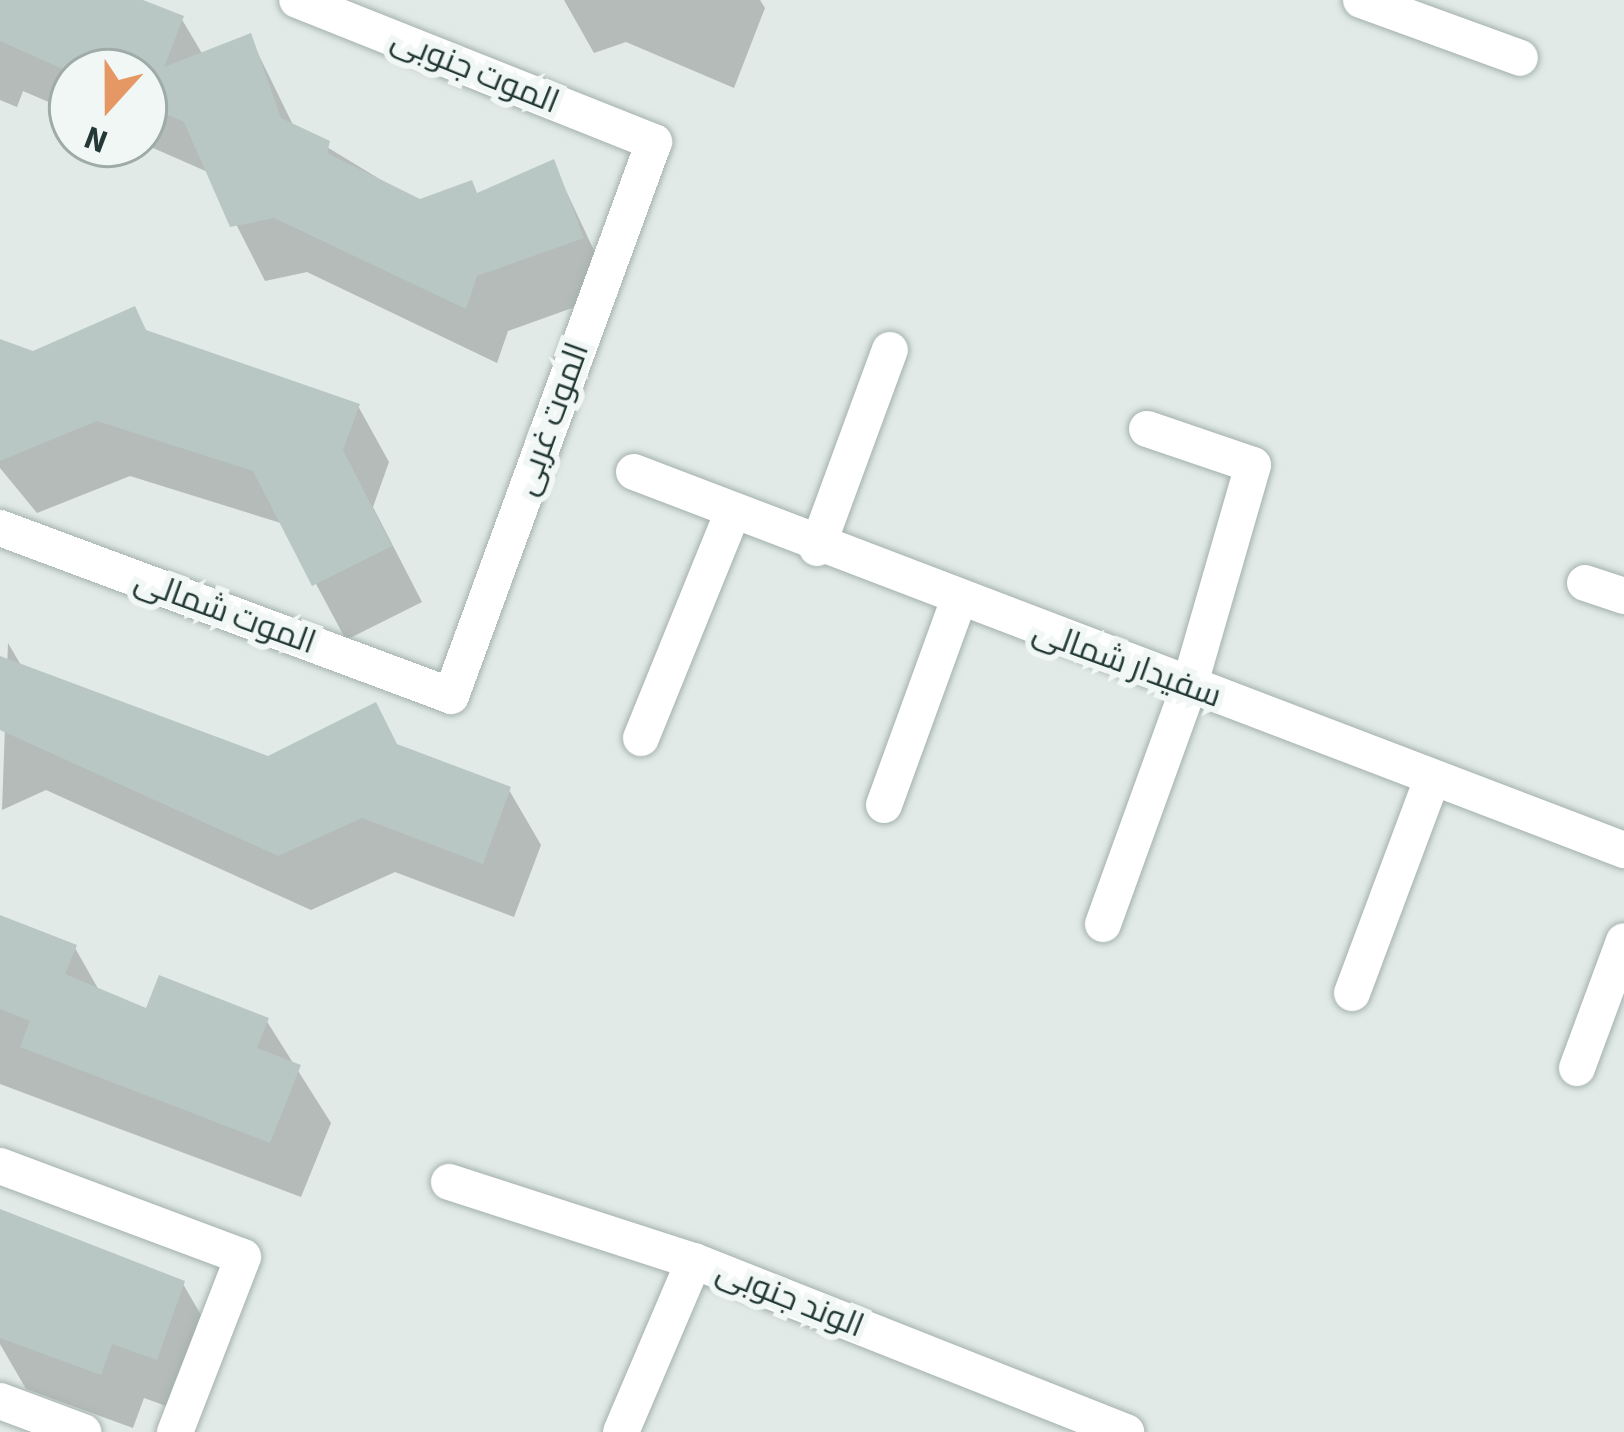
<!DOCTYPE html>
<html>
<head>
<meta charset="utf-8">
<style>
	body { margin:0 }
	#map { position:relative; width:1624px; height:1432px; overflow:hidden; background:#e1eae7; font-family:"Source Sans 3",Cairo,sans-serif }
	div>[style] { position:absolute }
	.shadow>* { inset:0; background:#0003 }
	.building>* { inset:0; background:#b9c7c4 }
	.roads { filter:drop-shadow(0 0 3px #a4b1ae) drop-shadow(0 0 3px #a4b1ae) }
	.street>* { height:36px; margin:-18px; padding:0 18px; transform-origin:18px; border-radius:18px; background:#fff }
	span { translate:-50% -50%; white-space:nowrap; text-align:center; line-height:1.15; -webkit-text-stroke:12px #f1f7f5; paint-order:stroke }
	.street-label { font-size:33px; color:#233936 }
	.north { position:absolute; left:48px; top:48px; width:120px; height:120px; box-sizing:border-box; background:#f1f7f5; border:3px solid #9faba9; border-radius:50%; rotate:201deg; font-size:33px; font-weight:700; line-height:48px; text-align:center; color:#233936 }
	.north::after { content:''; display:block; margin:auto; width:42px; height:54px; background:#e59863; clip-path:polygon(50% 0,100% 100%,50% 72%,0 100%) }
</style>
</head>
<body>
<div id="map">
	<div class="shadow">
		<div style="clip-path:polygon(0 0,135px 0,181px 18px,203px 55px,250px 37px,294px 127px,419px 203px,477px 196px,553px 163px,614px 293px,508px 331px,497px 363px,307px 272px,265px 281px,210px 173px,144px 144px,144px 72px,72px 72px,72px 112px,23px 91px,17px 107px,0 100px)"></div>
		<div style="clip-path:polygon(564px 0,760px 0,765px 8px,734px 88px,626px 42px,594px 53px)"></div>
		<div style="clip-path:polygon(148px 334px,358px 406px,389px 462px,373px 507px,422px 602px,346px 640px,284px 524px,130px 476px,37px 513px,0 468px,0 342px,33px 355px)"></div>
		<div style="clip-path:polygon(8px 643px,22px 667px,268px 759px,399px 748px,509px 790px,541px 845px,514px 917px,395px 872px,311px 910px,46px 790px,2px 810px)"></div>
		<div style="clip-path:polygon(0 918px,75px 948px,100px 992px,148px 1012px,266px 1020px,331px 1123px,301px 1197px,0 1084px)"></div>
		<div style="clip-path:polygon(0 1213px,183px 1284px,215px 1339px,188px 1414px,144px 1398px,133px 1428px,26px 1389px,0 1344px)"></div>
	</div>
	<div class="building">
		<div style="clip-path:polygon(0 0,143px 0,184px 16px,164px 67px,251px 33px,281px 118px,330px 141px,327px 153px,420px 199px,472px 180px,477px 193px,554px 159px,584px 238px,477px 276px,466px 309px,274px 218px,230px 227px,184px 122px,144px 104px,144px 72px,72px 73px,0 41px)"></div>
		<div style="clip-path:polygon(135px 306px,146px 330px,360px 404px,343px 450px,392px 546px,312px 586px,253px 471px,97px 421px,0 461px,0 339px,33px 351px)"></div>
		<div style="clip-path:polygon(0 656px,268px 756px,376px 702px,397px 744px,511px 787px,483px 864px,362px 818px,278px 856px,0 730px)"></div>
		<div style="clip-path:polygon(0 915px,77px 945px,65px 974px,146px 1008px,159px 975px,269px 1018px,257px 1048px,301px 1065px,270px 1143px,20px 1047px,30px 1021px,0 1009px)"></div>
		<div style="clip-path:polygon(0 1209px,185px 1281px,157px 1360px,112px 1344px,101px 1375px,0 1338px)"></div>
	</div>
	<div class="roads">
		<div class="street">
			<div style="left:1361px;top:0;width:169px;rotate:20deg"></div>
			<div style="left:634px;top:472px;width:1060px;rotate:20.9deg"></div>
			<div style="left:0;top:528px;width:481px;rotate:20.4deg"></div>
			<div style="left:451px;top:696px;width:590px;rotate:-69.88deg"></div>
			<div style="left:654px;top:142px;width:384px;rotate:-158.3deg"></div>
			<div style="left:817px;top:548px;width:211px;rotate:-69.8deg"></div>
			<div style="left:1585px;top:583px;width:41px;rotate:18.4deg"></div>
			<div style="left:641px;top:738px;width:242px;rotate:-67.9deg"></div>
			<div style="left:884px;top:805px;width:216px;rotate:-70deg"></div>
			<div style="left:1103px;top:924px;width:252px;rotate:-70.1deg"></div>
			<div style="left:1189px;top:687px;width:231px;rotate:-73.9deg"></div>
			<div style="left:1253px;top:465px;width:112px;rotate:-161.2deg"></div>
			<div style="left:1352px;top:993px;width:228px;rotate:-69.5deg"></div>
			<div style="left:1577px;top:1068px;width:135px;rotate:-69.7deg"></div>
			<div style="left:0;top:1166px;width:259px;rotate:20.5deg"></div>
			<div style="left:243px;top:1257px;width:188px;rotate:111.2deg"></div>
			<div style="left:449px;top:1182px;width:257px;rotate:17.9deg"></div>
			<div style="left:694px;top:1261px;width:465px;rotate:21.6deg"></div>
			<div style="left:0;top:1401px;width:89px;rotate:20.5deg"></div>
			<div style="left:621px;top:1432px;width:186px;rotate:-66.9deg"></div>
		</div>
	</div>
	<div class="street-label">
		<span style="left:475px;top:71px;rotate:22deg">الموت جنوبی</span>
		<span style="left:552px;top:419px;rotate:-70deg">الموت غربی</span>
		<span style="left:225px;top:612px;rotate:20deg">الموت شمالی</span>
		<span style="left:1127px;top:664px;rotate:20deg">سفیدار شمالی</span>
		<span style="left:790px;top:1299px;rotate:22deg">الوند جنوبی</span>
	</div>
	<div class="north">N</div>
</div>
</body>
</html>
